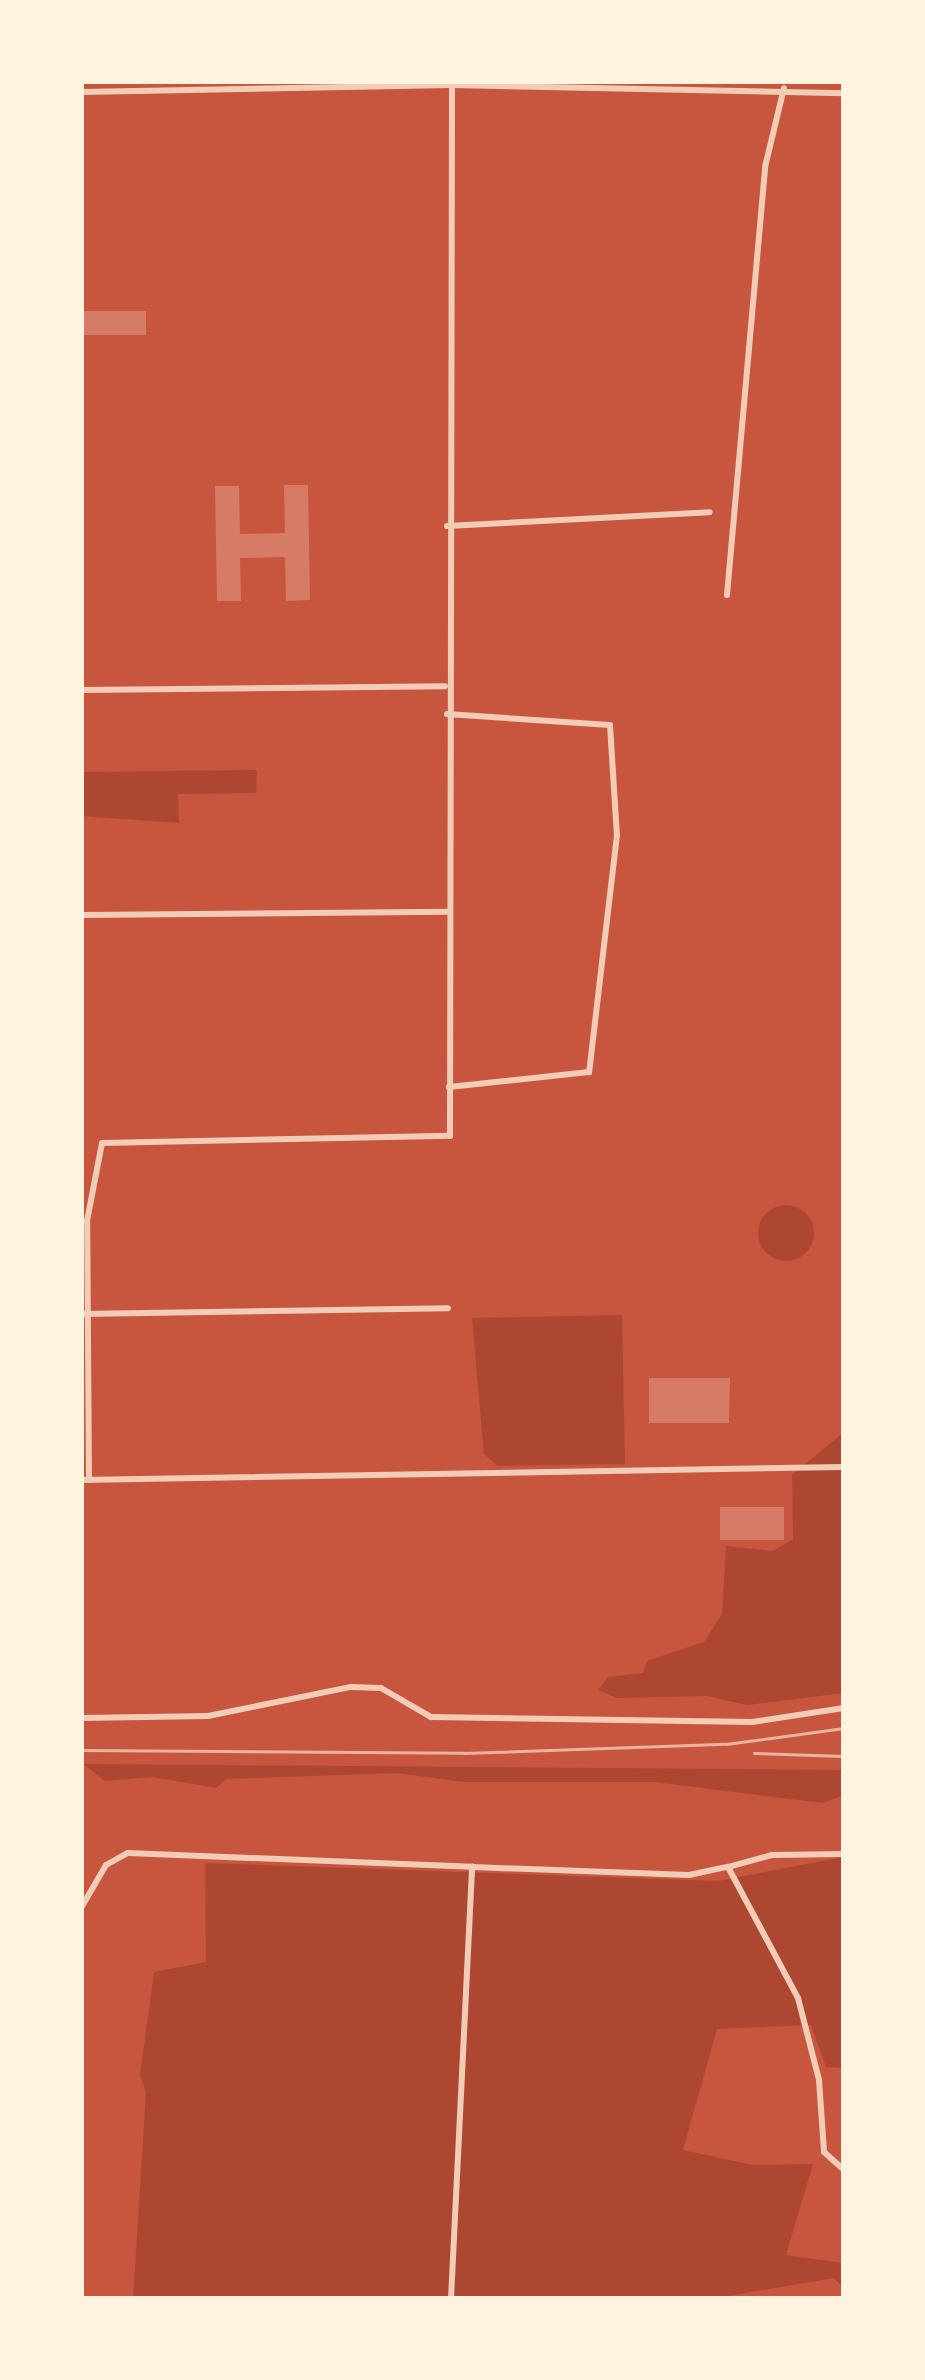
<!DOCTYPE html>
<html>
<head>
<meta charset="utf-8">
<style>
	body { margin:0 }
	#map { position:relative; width:925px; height:2380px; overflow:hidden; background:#c8553d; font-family:"Alegreya Sans",sans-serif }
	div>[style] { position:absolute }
	.green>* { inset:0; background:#ae4732 }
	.round { border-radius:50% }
	.building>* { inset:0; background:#d67c66 }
	.minor>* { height:6px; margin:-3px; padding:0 3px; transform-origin:3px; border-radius:3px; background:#f1ccb7 }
	.rail>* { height:3px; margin:-1.5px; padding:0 1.5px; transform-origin:1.5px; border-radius:1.5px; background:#e9b49f }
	span { translate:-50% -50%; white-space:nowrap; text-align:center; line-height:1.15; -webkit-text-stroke:9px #fff3e0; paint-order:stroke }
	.frame { position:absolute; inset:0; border:84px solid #fff3e0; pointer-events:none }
</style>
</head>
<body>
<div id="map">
	<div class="green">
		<div style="clip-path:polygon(257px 770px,256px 793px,178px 794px,179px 823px,81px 816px,81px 772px)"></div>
		<div class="round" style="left:758px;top:1205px;width:56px;height:56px"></div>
		<div style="clip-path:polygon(622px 1315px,625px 1464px,498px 1466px,484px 1454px,472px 1318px)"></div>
		<div style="clip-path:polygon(844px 1432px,844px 1693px,747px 1705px,707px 1696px,617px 1698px,598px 1690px,608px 1677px,643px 1673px,647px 1661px,704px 1642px,722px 1614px,726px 1546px,773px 1551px,793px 1539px,792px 1475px)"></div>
		<div style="clip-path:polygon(83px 1764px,844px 1770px,844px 1795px,823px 1803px,655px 1782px,463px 1782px,397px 1773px,226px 1779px,216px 1788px,153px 1777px,105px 1781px)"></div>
		<div style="clip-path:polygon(844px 1857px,844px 2068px,826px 2067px,811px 2025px,717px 2029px,683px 2150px,753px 2165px,813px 2164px,786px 2255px,844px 2263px,844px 2288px,834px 2278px,710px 2299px,133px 2299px,146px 2092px,140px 2076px,154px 1972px,206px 1962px,205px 1863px,718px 1881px)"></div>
	</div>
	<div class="building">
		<div style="clip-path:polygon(81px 311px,146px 311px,146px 335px,81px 335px)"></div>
		<div style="clip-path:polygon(284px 485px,308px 485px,310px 600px,286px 601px,285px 557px,240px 558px,241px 601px,217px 601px,215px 486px,239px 486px,240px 534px,285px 533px)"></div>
		<div style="clip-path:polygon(649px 1378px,730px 1378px,729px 1423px,649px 1423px)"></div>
		<div style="clip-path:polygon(720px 1507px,784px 1507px,784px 1540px,720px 1540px)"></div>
	</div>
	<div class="minor">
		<div style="left:81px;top:92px;width:370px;rotate:-1.1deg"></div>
		<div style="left:451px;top:85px;width:393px;rotate:1.2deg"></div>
		<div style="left:447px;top:526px;width:263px;rotate:-3deg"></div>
		<div style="left:727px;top:595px;width:430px;rotate:-84.9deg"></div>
		<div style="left:765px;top:167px;width:81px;rotate:-76.5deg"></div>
		<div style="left:81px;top:690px;width:364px;rotate:-0.6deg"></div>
		<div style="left:447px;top:714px;width:163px;rotate:3.9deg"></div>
		<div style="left:610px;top:725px;width:110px;rotate:86.4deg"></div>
		<div style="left:617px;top:835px;width:239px;rotate:96.7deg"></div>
		<div style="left:589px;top:1072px;width:141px;rotate:173.9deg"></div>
		<div style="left:81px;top:915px;width:366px;rotate:-0.5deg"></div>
		<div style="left:81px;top:1314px;width:367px;rotate:-0.9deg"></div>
		<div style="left:81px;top:1480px;width:763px;rotate:-0.98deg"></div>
		<div style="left:89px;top:1480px;width:259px;rotate:-90.4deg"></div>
		<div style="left:87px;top:1221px;width:79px;rotate:-79.1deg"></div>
		<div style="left:102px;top:1143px;width:348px;rotate:-1.2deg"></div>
		<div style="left:450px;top:1136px;width:1055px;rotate:-89.89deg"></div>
		<div style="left:81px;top:1718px;width:127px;rotate:-0.9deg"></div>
		<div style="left:208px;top:1716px;width:146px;rotate:-11.5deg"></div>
		<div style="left:351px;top:1687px;width:30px;rotate:2deg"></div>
		<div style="left:381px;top:1688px;width:58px;rotate:30.1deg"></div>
		<div style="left:431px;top:1717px;width:321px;rotate:0.9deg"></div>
		<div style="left:752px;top:1722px;width:93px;rotate:-8.7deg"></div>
		<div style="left:844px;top:1854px;width:72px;rotate:179.2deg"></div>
		<div style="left:772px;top:1855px;width:46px;rotate:164.7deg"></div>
		<div style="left:728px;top:1867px;width:149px;rotate:61.9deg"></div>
		<div style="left:798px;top:1998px;width:85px;rotate:75.6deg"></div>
		<div style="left:819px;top:2080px;width:72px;rotate:86deg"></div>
		<div style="left:824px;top:2152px;width:27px;rotate:42deg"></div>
		<div style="left:81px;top:1908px;width:50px;rotate:-59.8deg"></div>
		<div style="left:106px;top:1865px;width:25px;rotate:-29deg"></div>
		<div style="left:128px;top:1853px;width:344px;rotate:2.3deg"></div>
		<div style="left:451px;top:2299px;width:433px;rotate:-87.2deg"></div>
		<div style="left:472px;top:1867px;width:217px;rotate:2.1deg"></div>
		<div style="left:689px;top:1875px;width:40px;rotate:-12deg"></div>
	</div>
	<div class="rail">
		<div style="left:81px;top:1750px;width:383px;rotate:0.4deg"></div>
		<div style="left:464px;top:1753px;width:262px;rotate:-2deg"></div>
		<div style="left:726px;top:1744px;width:119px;rotate:-7.7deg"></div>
		<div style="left:754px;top:1753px;width:90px;rotate:1.9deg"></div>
	</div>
	<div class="frame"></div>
</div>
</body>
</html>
